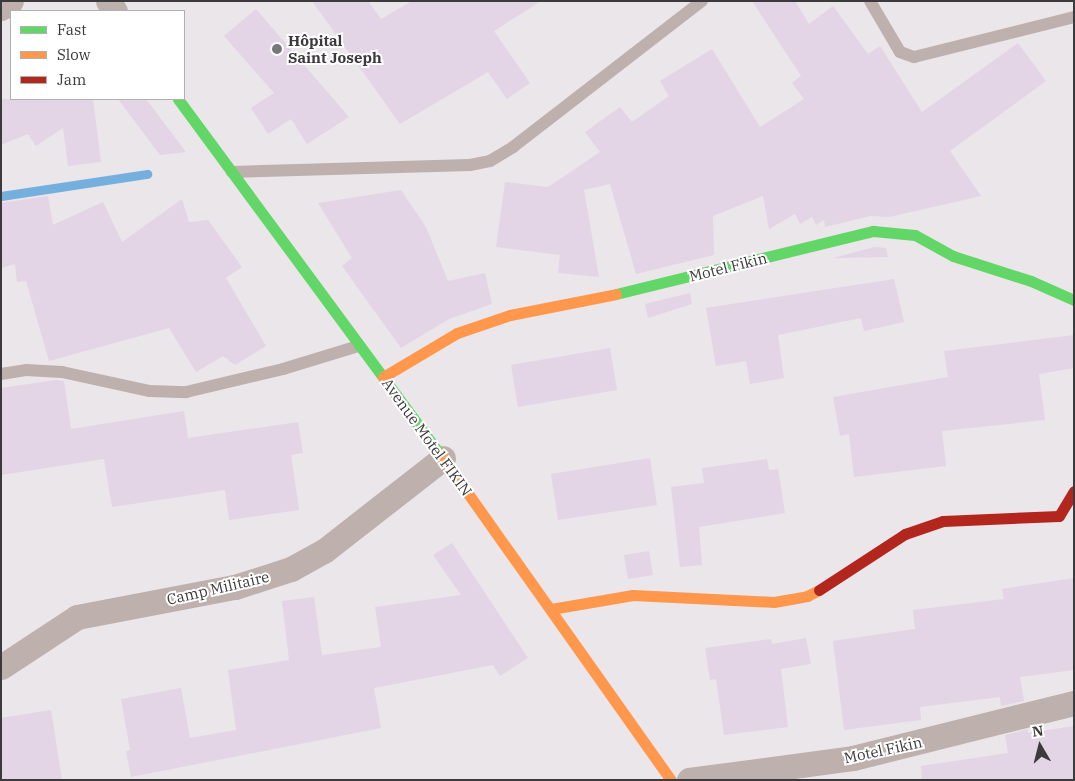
<!DOCTYPE html>
<html>
<head>
<meta charset="utf-8">
<style>
	body { margin:0 }
	#map { position:relative; width:1075px; height:781px; overflow:hidden; background:#ebe6ea; font-family:"IBM Plex Serif",serif }
	div>[style] { position:absolute }
	.stream>* { height:9px; margin:-4.5px; padding:0 4.5px; transform-origin:4.5px; border-radius:4.5px; background:#75afdd }
	.building>* { inset:0; background:#e3d4e6 }
	.lane>* { height:12px; margin:-6px; padding:0 6px; transform-origin:6px; border-radius:6px; background:#beb0ac }
	.street>* { height:25px; margin:-12.5px; padding:0 12.5px; transform-origin:12.5px; border-radius:12.5px; background:#beb0ac }
	.fast>* { height:11px; margin:-5.5px; padding:0 5.5px; transform-origin:5.5px; border-radius:5.5px; background:#63d668 }
	.slow>* { height:11px; margin:-5.5px; padding:0 5.5px; transform-origin:5.5px; border-radius:5.5px; background:#ff974d }
	.jam>* { height:11px; margin:-5.5px; padding:0 5.5px; transform-origin:5.5px; border-radius:5.5px; background:#b3261e }
	.dots>* { width:14px; height:14px; translate:-50% -50%; box-sizing:border-box; border:2px solid #fff; border-radius:50% }
	span { translate:-50% -50%; white-space:nowrap; text-align:center; line-height:1.15; -webkit-text-stroke:4px #fff; paint-order:stroke }
	.poi-label { font-size:15px; color:#3c3a3c; font-weight:700 }
	.left { translate:0 -50%; text-align:left }
	.street-label { font-size:15px; color:#3c3a3c }
	.frame { position:absolute; inset:0; border:2px solid #3c3a3c; pointer-events:none }
	.legend { position:absolute; left:10px; top:10px; width:175px; height:90px; box-sizing:border-box; background:#fff; border:1px solid #b1b0b1; margin:0; padding:6px 9px; list-style:none; font-size:15px; color:#3c3a3c }
	.legend li { display:flex; align-items:center; gap:10px; height:25px }
	.legend b { width:25px; border:1px solid #b1b0b1 }
	.north { position:absolute; left:1015px; top:721px; width:50px; height:50px; -webkit-text-stroke:4px #fff; paint-order:stroke; rotate:352deg; font-size:14px; font-weight:700; line-height:20px; text-align:center; color:#3c3a3c }
	.north::after { content:''; display:block; margin:auto; width:18px; height:22px; background:#3c3a3c; clip-path:polygon(50% 0,100% 100%,50% 72%,0 100%) }
</style>
</head>
<body>
<div id="map">
	<div class="stream">
		<div style="left:1px;top:196px;width:148px;rotate:-8.6deg"></div>
	</div>
	<div class="building">
		<div style="clip-path:polygon(312px 1px,368px 1px,381px 19px,412px 1px,541px 1px,494px 31px,530px 83px,507px 99px,488px 72px,400px 124px)"></div>
		<div style="clip-path:polygon(752px 1px,795px 1px,809px 24px,833px 6px,868px 54px,880px 46px,922px 112px,1018px 43px,1046px 81px,950px 151px,981px 196px,889px 217px,870px 216px,825px 227px,824px 220px,816px 225px,812px 217px,800px 224px,795px 214px,769px 229px,763px 196px,713px 216px,714px 255px,636px 274px,610px 184px,584px 190px,599px 277px,558px 273px,560px 255px,496px 247px,505px 182px,548px 187px,600px 152px,585px 132px,620px 107px,632px 122px,669px 96px,660px 81px,712px 49px,760px 127px,804px 99px,792px 83px,801px 76px)"></div>
		<div style="clip-path:polygon(256px 9px,349px 117px,307px 144px,291px 119px,268px 134px,251px 108px,274px 93px,224px 36px)"></div>
		<div style="clip-path:polygon(1px 99px,93px 99px,101px 162px,68px 166px,63px 128px,36px 146px,28px 134px,1px 145px)"></div>
		<div style="clip-path:polygon(118px 99px,146px 99px,186px 152px,160px 155px)"></div>
		<div style="clip-path:polygon(401px 190px,426px 227px,448px 281px,485px 273px,492px 304px,449px 319px,401px 348px,342px 266px,352px 258px,318px 203px)"></div>
		<div style="clip-path:polygon(48px 196px,53px 225px,103px 202px,122px 242px,182px 199px,189px 222px,208px 220px,242px 267px,226px 278px,266px 346px,235px 365px,223px 356px,196px 372px,169px 328px,49px 361px,26px 281px,17px 282px,15px 264px,1px 268px,1px 203px)"></div>
		<div style="clip-path:polygon(874px 247px,886px 248px,888px 257px,833px 258px)"></div>
		<div style="clip-path:polygon(894px 279px,904px 322px,864px 331px,861px 318px,778px 335px,784px 378px,750px 384px,746px 361px,716px 366px,706px 308px)"></div>
		<div style="clip-path:polygon(690px 293px,692px 304px,648px 318px,645px 304px)"></div>
		<div style="clip-path:polygon(1074px 335px,1074px 368px,1039px 374px,1045px 420px,942px 431px,946px 466px,854px 477px,849px 434px,840px 436px,833px 397px,948px 377px,944px 351px)"></div>
		<div style="clip-path:polygon(610px 348px,617px 390px,518px 407px,511px 365px)"></div>
		<div style="clip-path:polygon(56px 380px,64px 381px,71px 429px,184px 411px,188px 438px,298px 422px,303px 453px,291px 455px,299px 510px,229px 520px,225px 490px,112px 507px,104px 459px,1px 475px,1px 388px)"></div>
		<div style="clip-path:polygon(650px 458px,657px 505px,558px 520px,551px 474px)"></div>
		<div style="clip-path:polygon(767px 459px,769px 470px,778px 469px,785px 513px,699px 527px,702px 565px,680px 567px,671px 487px,704px 483px,702px 468px)"></div>
		<div style="clip-path:polygon(452px 543px,528px 658px,500px 676px,493px 665px,374px 688px,381px 728px,131px 777px,126px 751px,130px 750px,121px 699px,181px 688px,190px 738px,236px 730px,228px 670px,289px 660px,282px 601px,314px 597px,322px 655px,381px 647px,375px 607px,461px 595px,433px 555px)"></div>
		<div style="clip-path:polygon(649px 551px,653px 575px,628px 579px,624px 555px)"></div>
		<div style="clip-path:polygon(1074px 578px,1074px 670px,1020px 677px,1024px 701px,1001px 706px,1000px 697px,920px 707px,921px 720px,844px 730px,833px 641px,915px 629px,913px 610px,1004px 599px,1002px 589px)"></div>
		<div style="clip-path:polygon(806px 638px,811px 664px,781px 669px,788px 727px,724px 735px,716px 679px,710px 680px,705px 648px,771px 639px,772px 644px)"></div>
		<div style="clip-path:polygon(51px 710px,62px 780px,1px 780px,1px 718px)"></div>
		<div style="clip-path:polygon(1074px 726px,1074px 780px,922px 780px,921px 766px,1008px 753px,1005px 735px,1028px 729px,1028px 733px)"></div>
	</div>
	<div class="lane">
		<div style="left:870px;top:1px;width:59px;rotate:59.5deg"></div>
		<div style="left:900px;top:52px;width:15px;rotate:20deg"></div>
		<div style="left:914px;top:57px;width:165px;rotate:-14deg"></div>
		<div style="left:232px;top:172px;width:238px;rotate:-1.7deg"></div>
		<div style="left:470px;top:165px;width:20px;rotate:-11deg"></div>
		<div style="left:490px;top:161px;width:27px;rotate:-31deg"></div>
		<div style="left:513px;top:147px;width:239px;rotate:-37.7deg"></div>
		<div style="left:1px;top:374px;width:25px;rotate:-9deg"></div>
		<div style="left:26px;top:370px;width:36px;rotate:3deg"></div>
		<div style="left:62px;top:372px;width:90px;rotate:12.2deg"></div>
		<div style="left:150px;top:391px;width:36px;rotate:2deg"></div>
		<div style="left:186px;top:392px;width:100px;rotate:-13.3deg"></div>
		<div style="left:283px;top:369px;width:78px;rotate:-17deg"></div>
	</div>
	<div class="street">
		<div style="left:108px;top:1px;width:12px;rotate:55deg"></div>
		<div style="left:1px;top:8px;width:12px;rotate:-35deg"></div>
		<div style="left:1px;top:667px;width:91px;rotate:-33.3deg"></div>
		<div style="left:77px;top:617px;width:161px;rotate:-10.8deg"></div>
		<div style="left:235px;top:587px;width:59px;rotate:-17.8deg"></div>
		<div style="left:291px;top:569px;width:38px;rotate:-29deg"></div>
		<div style="left:324px;top:551px;width:151px;rotate:-38deg"></div>
		<div style="left:689px;top:780px;width:165px;rotate:-7.6deg"></div>
		<div style="left:853px;top:758px;width:228px;rotate:-14deg"></div>
	</div>
	<div class="fast">
		<div style="left:178px;top:99px;width:441px;rotate:53.6deg"></div>
		<div style="left:616px;top:294px;width:265px;rotate:-13.8deg"></div>
		<div style="left:873px;top:231px;width:42px;rotate:5.4deg"></div>
		<div style="left:915px;top:235px;width:43px;rotate:28.9deg"></div>
		<div style="left:953px;top:256px;width:82px;rotate:17.8deg"></div>
		<div style="left:1031px;top:281px;width:47px;rotate:23.8deg"></div>
	</div>
	<div class="slow">
		<div style="left:383px;top:377px;width:86px;rotate:-30.7deg"></div>
		<div style="left:457px;top:333px;width:56px;rotate:-18.8deg"></div>
		<div style="left:510px;top:315px;width:108px;rotate:-11.2deg"></div>
		<div style="left:440px;top:454px;width:400px;rotate:54.7deg"></div>
		<div style="left:551px;top:609px;width:83px;rotate:-9.7deg"></div>
		<div style="left:633px;top:595px;width:141px;rotate:2.8deg"></div>
		<div style="left:774px;top:602px;width:34px;rotate:-10deg"></div>
		<div style="left:807px;top:596px;width:13px;rotate:-27deg"></div>
	</div>
	<div class="jam">
		<div style="left:819px;top:590px;width:103px;rotate:-33.1deg"></div>
		<div style="left:905px;top:534px;width:40px;rotate:-18.9deg"></div>
		<div style="left:943px;top:521px;width:116px;rotate:-2.5deg"></div>
		<div style="left:1059px;top:516px;width:29px;rotate:-59deg"></div>
	</div>
	<div class="dots">
		<div style="left:277px;top:49px;background:#797679"></div>
	</div>
	<div class="poi-label">
		<span class="left" style="left:288px;top:49px">Hôpital<br>Saint Joseph</span>
	</div>
	<div class="street-label">
		<span style="left:728px;top:267px;rotate:-14deg">Motel Fikin</span>
		<span style="left:427px;top:437px;rotate:54deg">Avenue Motel FIKIN</span>
		<span style="left:218px;top:588px;rotate:-13deg">Camp Militaire</span>
		<span style="left:883px;top:750px;rotate:-12deg">Motel Fikin</span>
	</div>
	<div class="frame"></div>
	<ul class="legend">
	<li><b style="height:6px;background:#63d668"></b>Fast</li>
	<li><b style="height:6px;background:#ff974d"></b>Slow</li>
	<li><b style="height:6px;background:#b3261e"></b>Jam</li>
	</ul>
	<div class="north">N</div>
</div>
</body>
</html>
